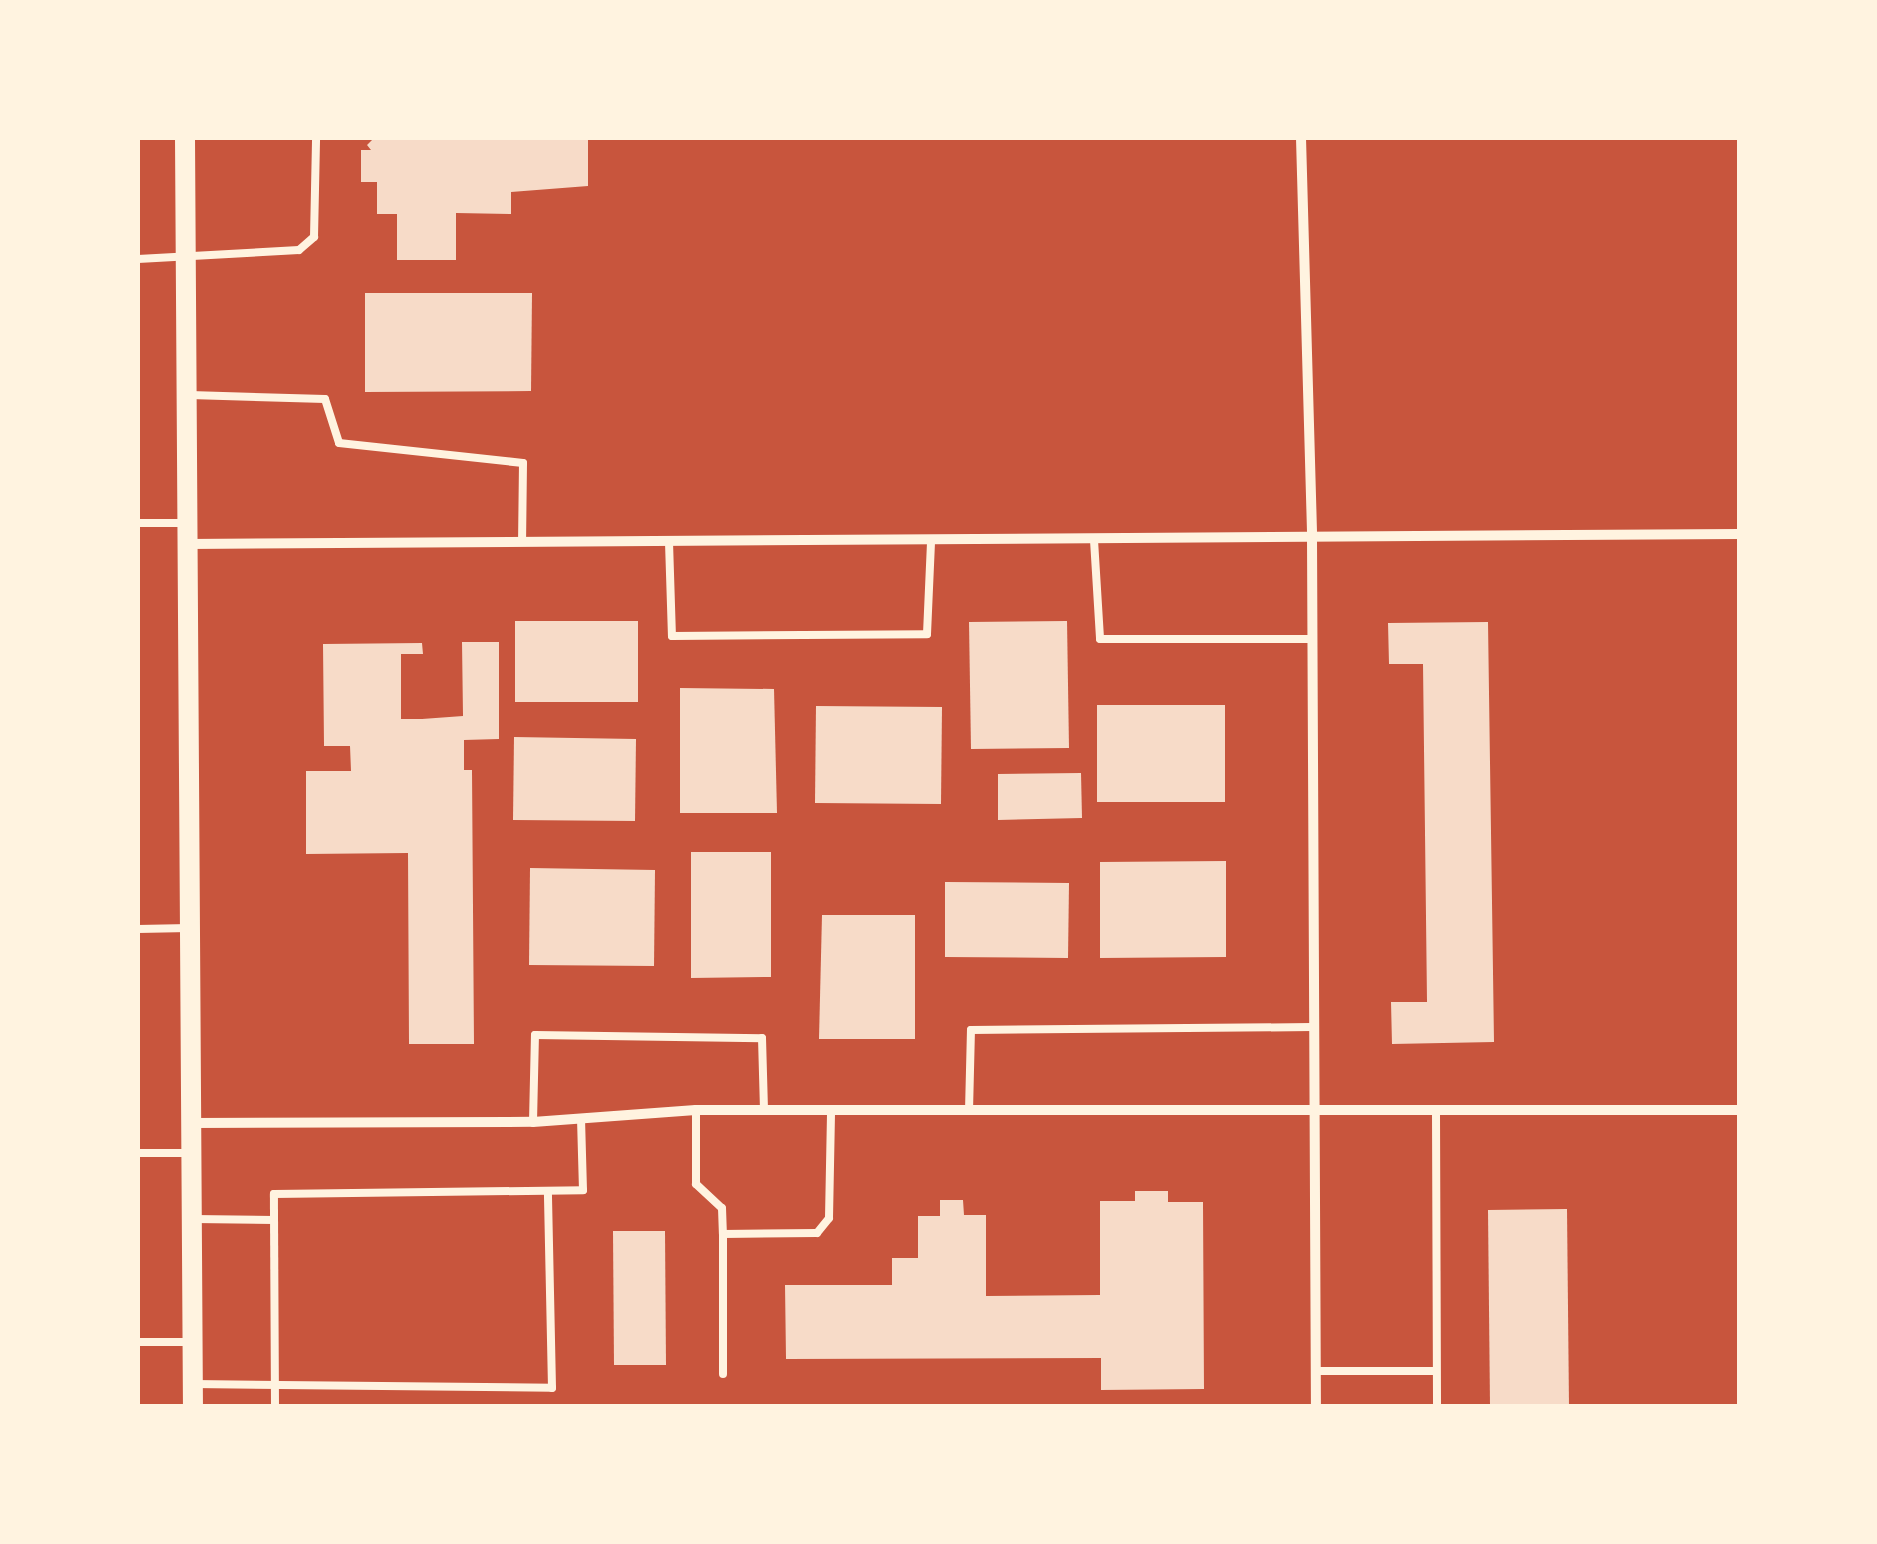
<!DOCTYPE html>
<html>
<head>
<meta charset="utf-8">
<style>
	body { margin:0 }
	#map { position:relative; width:1877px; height:1544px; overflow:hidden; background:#c8553d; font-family:"Titillium Web",sans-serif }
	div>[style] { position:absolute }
	.building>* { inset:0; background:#f7dbc8 }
	.service>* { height:8px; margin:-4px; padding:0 4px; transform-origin:4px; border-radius:4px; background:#fff3e0 }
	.minor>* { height:10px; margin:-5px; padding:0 5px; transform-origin:5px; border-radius:5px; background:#fff3e0 }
	.secondary>* { height:20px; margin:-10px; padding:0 10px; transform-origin:10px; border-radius:10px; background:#fff3e0 }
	span { translate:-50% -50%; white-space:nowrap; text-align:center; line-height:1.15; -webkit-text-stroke:8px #fff3e0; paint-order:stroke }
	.frame { position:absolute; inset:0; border:140px solid #fff3e0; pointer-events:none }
</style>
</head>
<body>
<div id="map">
	<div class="building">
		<div style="clip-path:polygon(374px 138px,588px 138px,588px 186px,511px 192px,511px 214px,456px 213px,456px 260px,397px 260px,397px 214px,377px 214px,377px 182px,361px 182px,361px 150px,371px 150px,367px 145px)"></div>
		<div style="clip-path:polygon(365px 293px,532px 293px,531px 391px,365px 392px)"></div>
		<div style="clip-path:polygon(515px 621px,638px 621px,638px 702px,515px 702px)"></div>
		<div style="clip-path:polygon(1067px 621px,1069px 748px,971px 749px,969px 622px)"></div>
		<div style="clip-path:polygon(1488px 622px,1494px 1042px,1392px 1044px,1391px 1002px,1427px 1002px,1423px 664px,1389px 664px,1388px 623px)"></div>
		<div style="clip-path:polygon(462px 642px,499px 642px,499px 739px,464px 740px,464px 770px,472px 770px,474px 1044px,409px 1044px,408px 853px,306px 854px,306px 771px,351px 771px,350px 746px,324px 746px,323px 644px,422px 643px,423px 654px,401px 654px,401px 719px,422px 719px,463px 716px)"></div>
		<div style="clip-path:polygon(680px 688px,774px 689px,777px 813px,680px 813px)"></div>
		<div style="clip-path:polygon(1097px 705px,1225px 705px,1225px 802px,1097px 802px)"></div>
		<div style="clip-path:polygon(816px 706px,942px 707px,941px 804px,815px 803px)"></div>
		<div style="clip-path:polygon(514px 737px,636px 739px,635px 821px,513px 820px)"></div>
		<div style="clip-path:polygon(1081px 773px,1082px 818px,998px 820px,998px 774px)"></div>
		<div style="clip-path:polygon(691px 852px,771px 852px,771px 977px,691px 978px)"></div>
		<div style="clip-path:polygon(1226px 861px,1226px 957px,1100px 958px,1100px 862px)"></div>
		<div style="clip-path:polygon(530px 868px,655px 870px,654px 966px,529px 965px)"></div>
		<div style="clip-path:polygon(945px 882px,1069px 883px,1068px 958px,945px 957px)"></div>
		<div style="clip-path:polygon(822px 915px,915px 915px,915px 1039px,819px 1039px)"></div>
		<div style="clip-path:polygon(1135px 1191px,1168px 1191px,1168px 1202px,1203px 1202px,1204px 1389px,1101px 1390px,1101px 1358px,786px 1359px,785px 1285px,892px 1285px,892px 1258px,918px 1258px,918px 1216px,940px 1216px,940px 1200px,963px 1200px,964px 1215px,986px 1215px,986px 1296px,1100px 1295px,1100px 1201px,1135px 1201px)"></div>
		<div style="clip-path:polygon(1567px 1209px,1569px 1406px,1490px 1406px,1488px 1210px)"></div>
		<div style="clip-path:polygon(613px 1231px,665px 1231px,666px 1365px,614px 1365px)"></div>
	</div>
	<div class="service">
		<div style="left:138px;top:259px;width:161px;rotate:-3.2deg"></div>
		<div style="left:299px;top:250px;width:20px;rotate:-41deg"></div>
		<div style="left:314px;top:237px;width:99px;rotate:-88.8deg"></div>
		<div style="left:190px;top:395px;width:135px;rotate:1.7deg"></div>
		<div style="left:325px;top:399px;width:46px;rotate:72.3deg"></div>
		<div style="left:339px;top:443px;width:185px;rotate:6.2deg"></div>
		<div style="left:523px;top:463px;width:79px;rotate:90.7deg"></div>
		<div style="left:138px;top:523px;width:45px"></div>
		<div style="left:1094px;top:540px;width:99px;rotate:86.5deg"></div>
		<div style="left:1100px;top:639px;width:212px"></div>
		<div style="left:669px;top:542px;width:94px;rotate:88.2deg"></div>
		<div style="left:672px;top:636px;width:255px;rotate:-0.4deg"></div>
		<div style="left:927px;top:634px;width:93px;rotate:-87.5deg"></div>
		<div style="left:138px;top:929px;width:51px;rotate:-1.1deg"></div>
		<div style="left:696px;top:1110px;width:74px;rotate:90deg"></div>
		<div style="left:696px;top:1184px;width:35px;rotate:43deg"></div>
		<div style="left:722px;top:1208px;width:26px;rotate:88deg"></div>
		<div style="left:969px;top:1111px;width:81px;rotate:-88.6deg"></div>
		<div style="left:971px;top:1030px;width:341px;rotate:-0.5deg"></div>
		<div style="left:1436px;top:1112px;width:294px;rotate:89.8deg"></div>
		<div style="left:533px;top:1122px;width:87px;rotate:-88.7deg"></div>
		<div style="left:535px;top:1035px;width:227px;rotate:0.8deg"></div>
		<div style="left:762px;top:1038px;width:72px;rotate:88.4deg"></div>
		<div style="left:138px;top:1153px;width:53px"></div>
		<div style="left:194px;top:1219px;width:80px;rotate:0.7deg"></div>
		<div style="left:138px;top:1342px;width:54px"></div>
		<div style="left:1316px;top:1371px;width:120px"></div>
		<div style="left:723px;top:1374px;width:140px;rotate:-90deg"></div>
		<div style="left:723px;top:1234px;width:94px;rotate:-0.6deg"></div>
		<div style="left:817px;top:1233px;width:19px;rotate:-51deg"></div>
		<div style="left:829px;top:1218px;width:107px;rotate:-88.9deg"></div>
		<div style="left:193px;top:1384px;width:359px;rotate:0.6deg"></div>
		<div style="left:552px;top:1388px;width:195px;rotate:-91.2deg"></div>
		<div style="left:275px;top:1406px;width:212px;rotate:-90.3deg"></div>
		<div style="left:274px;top:1194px;width:309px;rotate:-0.7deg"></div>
		<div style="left:583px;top:1190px;width:72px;rotate:-91.6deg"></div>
	</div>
	<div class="minor">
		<div style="left:1301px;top:138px;width:401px;rotate:88.4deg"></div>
		<div style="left:1312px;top:539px;width:867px;rotate:89.74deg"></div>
		<div style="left:188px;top:544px;width:1552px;rotate:-0.37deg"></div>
		<div style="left:192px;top:1123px;width:341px;rotate:-0.2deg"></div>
		<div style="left:533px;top:1122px;width:163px;rotate:-4.2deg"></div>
		<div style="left:696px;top:1110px;width:1044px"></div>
	</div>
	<div class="secondary">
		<div style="left:185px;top:138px;width:1268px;rotate:89.64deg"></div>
	</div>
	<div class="frame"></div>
</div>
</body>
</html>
